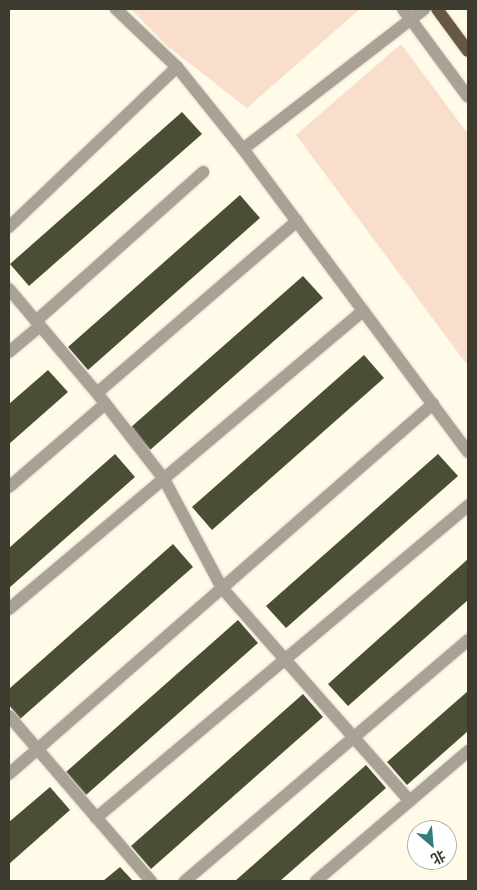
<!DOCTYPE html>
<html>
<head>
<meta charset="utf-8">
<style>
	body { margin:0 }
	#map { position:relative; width:477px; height:890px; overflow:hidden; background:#fffbe8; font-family:Quicksand,"Noto Sans SC",sans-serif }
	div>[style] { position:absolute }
	.green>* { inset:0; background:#f8decb }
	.building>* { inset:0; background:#494e34 }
	.roads { filter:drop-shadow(0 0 1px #dcd8c7) drop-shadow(0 0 1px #dcd8c7) }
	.minor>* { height:12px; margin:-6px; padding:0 6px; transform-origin:6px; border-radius:6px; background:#a9a196 }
	.major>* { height:12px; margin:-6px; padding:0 6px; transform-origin:6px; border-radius:6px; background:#665844 }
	span { translate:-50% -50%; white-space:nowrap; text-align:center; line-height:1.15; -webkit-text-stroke:5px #fff; paint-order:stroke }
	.frame { position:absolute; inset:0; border:10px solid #3d3b2e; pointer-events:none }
	.north { position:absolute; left:407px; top:820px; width:50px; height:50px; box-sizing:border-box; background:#fff; border:1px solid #b1b1ab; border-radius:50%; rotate:153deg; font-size:14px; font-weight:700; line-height:20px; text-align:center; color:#3d3b2e }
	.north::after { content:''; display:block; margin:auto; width:18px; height:22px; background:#337d7e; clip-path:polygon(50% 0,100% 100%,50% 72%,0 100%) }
</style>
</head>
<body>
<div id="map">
	<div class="green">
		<div style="clip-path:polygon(131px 9px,360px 9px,247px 108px,166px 45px)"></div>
		<div style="clip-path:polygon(401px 44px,468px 134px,468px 366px,296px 135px)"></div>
	</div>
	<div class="building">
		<div style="clip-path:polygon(182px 112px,202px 134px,29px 286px,10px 264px)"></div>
		<div style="clip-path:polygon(240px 195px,260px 218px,88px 370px,68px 347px)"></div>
		<div style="clip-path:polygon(303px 276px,323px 298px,150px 450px,130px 428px)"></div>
		<div style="clip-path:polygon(364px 355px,384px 378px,212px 530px,192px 507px)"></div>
		<div style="clip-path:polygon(48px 370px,68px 392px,9px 444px,9px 404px)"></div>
		<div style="clip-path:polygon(115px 454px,135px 477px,9px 588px,9px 548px)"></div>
		<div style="clip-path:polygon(438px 454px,458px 476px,286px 628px,266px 606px)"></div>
		<div style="clip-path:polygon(173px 544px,193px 567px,20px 719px,9px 705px,9px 689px)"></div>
		<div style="clip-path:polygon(468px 559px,468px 600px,348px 706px,328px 684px)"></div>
		<div style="clip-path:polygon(238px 620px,258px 643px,86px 795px,66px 772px)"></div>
		<div style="clip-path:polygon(468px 691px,468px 731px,407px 785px,387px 762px)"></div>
		<div style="clip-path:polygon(303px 694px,323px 717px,151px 869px,131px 846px)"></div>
		<div style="clip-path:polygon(366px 765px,386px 788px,280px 881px,235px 881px)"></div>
		<div style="clip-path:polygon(50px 787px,70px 810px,9px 864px,9px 822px)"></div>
		<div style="clip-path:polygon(120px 867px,133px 881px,103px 881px)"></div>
	</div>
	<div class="roads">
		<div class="minor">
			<div style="left:116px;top:9px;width:84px;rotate:43.6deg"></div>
			<div style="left:177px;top:67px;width:105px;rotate:51.2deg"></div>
			<div style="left:243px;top:149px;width:377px;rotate:53.4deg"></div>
			<div style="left:403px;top:9px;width:109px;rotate:53.5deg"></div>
			<div style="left:243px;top:149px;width:229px;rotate:-37.7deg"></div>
			<div style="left:9px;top:227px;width:232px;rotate:-43.6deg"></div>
			<div style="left:9px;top:289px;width:136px;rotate:49.8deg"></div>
			<div style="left:97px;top:393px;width:264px;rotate:-40.7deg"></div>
			<div style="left:36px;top:321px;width:224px;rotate:-41.7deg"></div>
			<div style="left:9px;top:352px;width:40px;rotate:-40deg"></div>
			<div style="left:97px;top:393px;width:109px;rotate:52.1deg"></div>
			<div style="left:164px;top:479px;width:123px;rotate:62deg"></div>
			<div style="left:222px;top:588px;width:284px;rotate:48.6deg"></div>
			<div style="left:9px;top:487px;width:127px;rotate:-40.8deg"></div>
			<div style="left:9px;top:609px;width:463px;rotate:-40.1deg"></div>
			<div style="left:9px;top:716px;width:218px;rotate:49.3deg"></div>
			<div style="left:9px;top:774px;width:563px;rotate:-41.11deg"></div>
			<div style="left:96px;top:818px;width:486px;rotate:-40deg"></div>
			<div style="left:185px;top:881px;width:372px;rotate:-40.4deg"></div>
			<div style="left:316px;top:881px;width:200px;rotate:-40.5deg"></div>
		</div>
		<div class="major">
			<div style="left:437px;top:9px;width:52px;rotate:53.6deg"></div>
		</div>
	</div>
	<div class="frame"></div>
	<div class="north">北</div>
</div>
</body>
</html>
